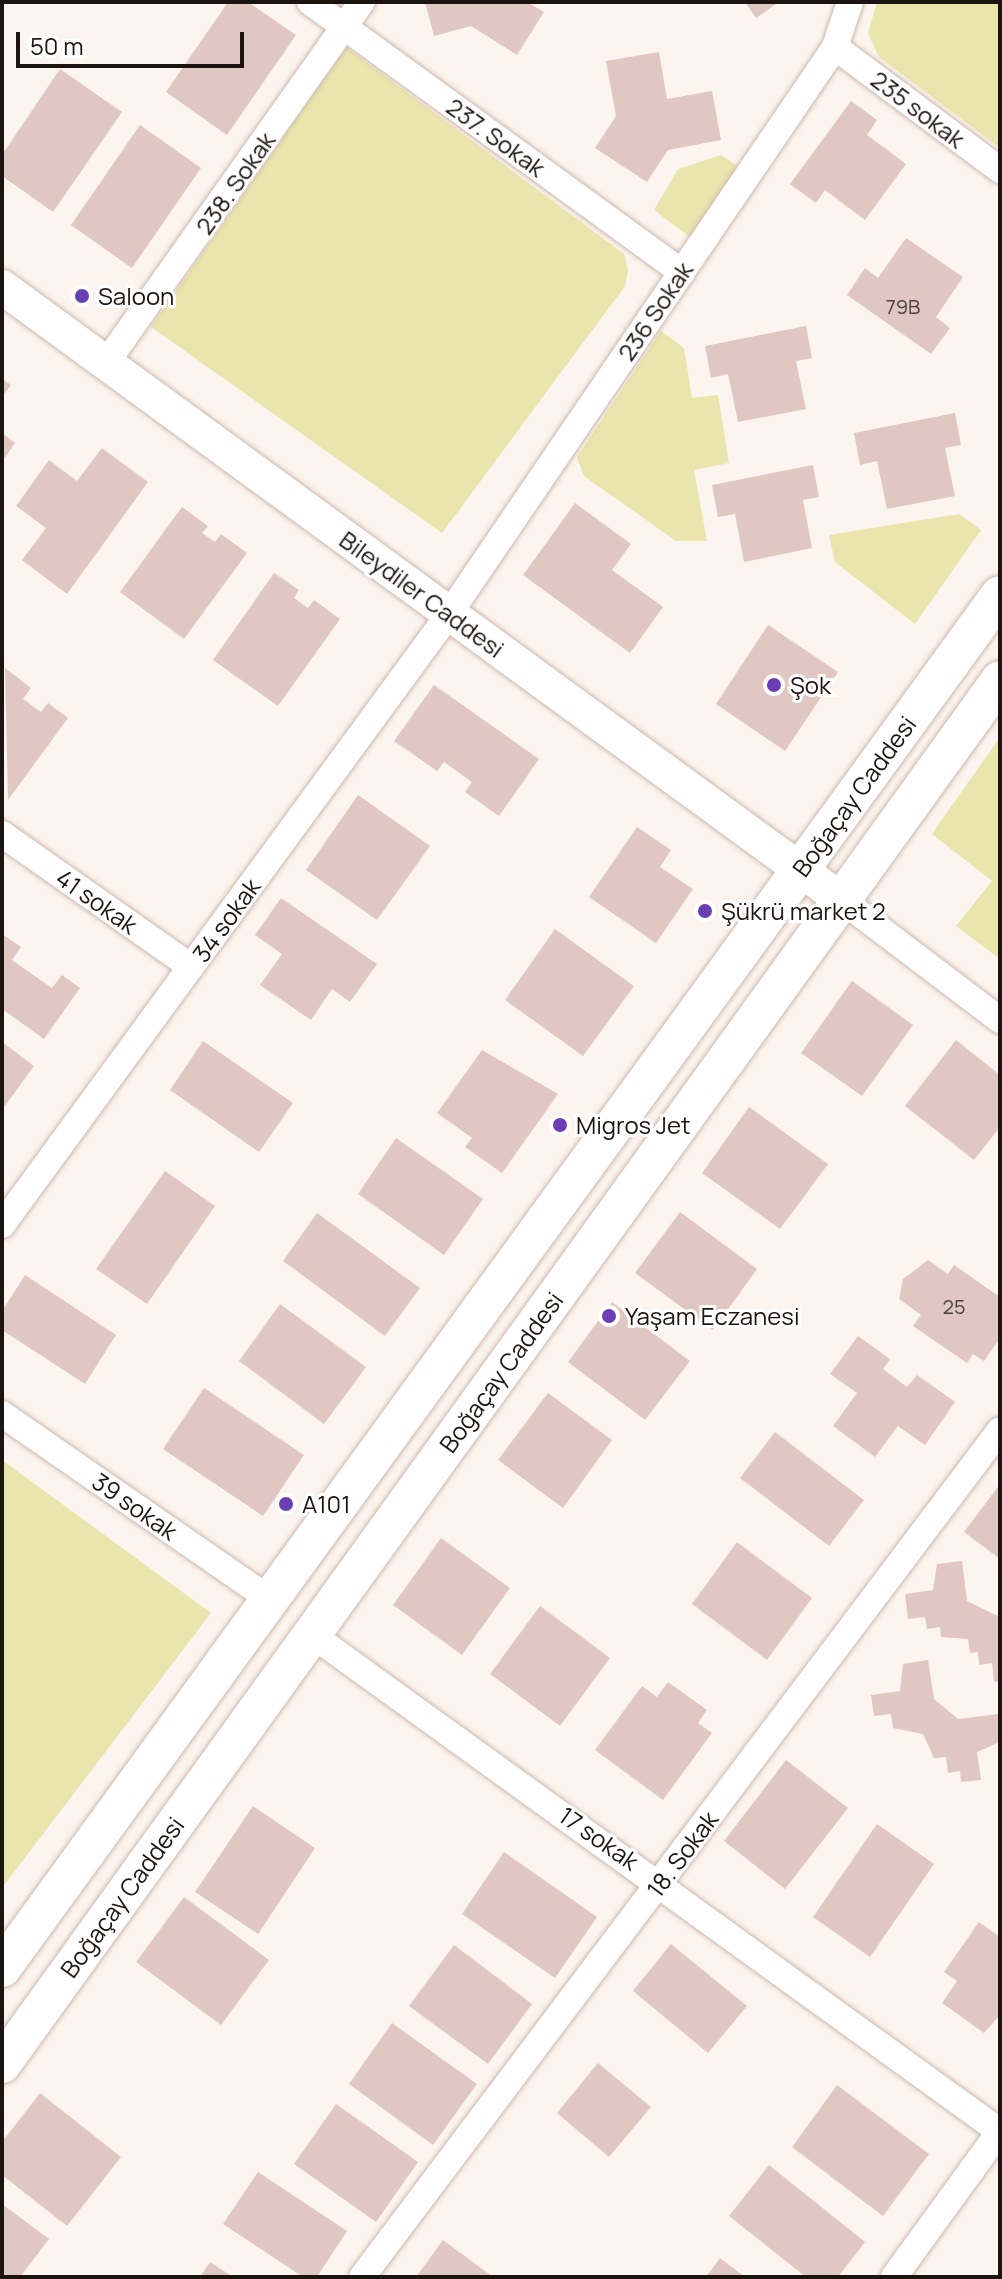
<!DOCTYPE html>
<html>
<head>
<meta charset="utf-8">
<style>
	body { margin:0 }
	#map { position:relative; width:1002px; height:2279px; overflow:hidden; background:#fcf4ef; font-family:Manrope,sans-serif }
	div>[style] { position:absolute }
	.green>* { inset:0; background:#eae4ad }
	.building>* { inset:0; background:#e0c7c2 }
	.roads { filter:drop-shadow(0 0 2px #cdb9ad) drop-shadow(0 0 2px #cdb9ad) }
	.minor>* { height:26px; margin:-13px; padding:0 13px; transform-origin:13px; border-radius:13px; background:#fff }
	.tertiary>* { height:34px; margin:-17px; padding:0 17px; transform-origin:17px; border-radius:17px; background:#fff }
	.secondary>* { height:38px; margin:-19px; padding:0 19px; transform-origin:19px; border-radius:19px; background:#fff }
	.dots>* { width:22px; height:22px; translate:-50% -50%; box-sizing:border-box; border:4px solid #fff; border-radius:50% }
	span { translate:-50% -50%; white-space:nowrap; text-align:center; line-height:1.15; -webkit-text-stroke:6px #fff; paint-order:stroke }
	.number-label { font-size:20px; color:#4c413c }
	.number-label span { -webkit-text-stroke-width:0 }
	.street-label { font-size:24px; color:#1b1410 }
	.poi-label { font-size:24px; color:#1b1410 }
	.left { translate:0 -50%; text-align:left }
	.frame { position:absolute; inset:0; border:4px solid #1b1410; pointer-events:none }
	.scale { position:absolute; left:16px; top:32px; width:228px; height:36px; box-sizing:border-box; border:4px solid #1b1410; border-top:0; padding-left:10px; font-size:24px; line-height:28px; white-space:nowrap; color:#1b1410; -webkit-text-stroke:6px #fff; paint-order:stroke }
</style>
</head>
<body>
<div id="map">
	<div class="green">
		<div style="clip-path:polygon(877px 2px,1000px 2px,1000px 148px,879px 57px,868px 33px)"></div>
		<div style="clip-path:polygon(346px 47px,624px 254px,628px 270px,625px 286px,442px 533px,151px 327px)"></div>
		<div style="clip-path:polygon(721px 155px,742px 169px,694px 240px,654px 210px,678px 169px)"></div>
		<div style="clip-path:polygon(661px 331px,684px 348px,692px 398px,718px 395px,729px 463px,694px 470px,707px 541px,676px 541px,584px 476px,577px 457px)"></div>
		<div style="clip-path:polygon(959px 514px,981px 530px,915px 624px,835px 562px,829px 535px)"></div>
		<div style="clip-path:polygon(1000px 737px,1000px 959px,956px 926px,992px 881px,932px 834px)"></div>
		<div style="clip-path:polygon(2px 1460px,211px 1613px,2px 1888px)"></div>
	</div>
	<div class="building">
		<div style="clip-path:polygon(228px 2px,248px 2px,296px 35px,227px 135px,166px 92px)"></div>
		<div style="clip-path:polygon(425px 2px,527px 2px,544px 12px,517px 55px,471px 26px,434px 36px)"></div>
		<div style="clip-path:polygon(745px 2px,779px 2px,756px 18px)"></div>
		<div style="clip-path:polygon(659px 52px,667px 99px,712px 91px,721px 140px,668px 150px,647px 182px,595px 148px,616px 116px,606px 61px)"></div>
		<div style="clip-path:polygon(60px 69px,122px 112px,53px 212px,2px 176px,2px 155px)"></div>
		<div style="clip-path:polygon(851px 101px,877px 120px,867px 135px,906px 164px,865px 220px,825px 190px,816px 203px,790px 184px)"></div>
		<div style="clip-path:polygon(140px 125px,201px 168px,132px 268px,71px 225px)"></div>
		<div style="clip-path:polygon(906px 238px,963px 277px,936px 317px,950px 328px,931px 354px,847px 295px,865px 268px,878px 278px)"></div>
		<div style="clip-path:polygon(806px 326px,812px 358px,796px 361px,806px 409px,738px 422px,728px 374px,711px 378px,705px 346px)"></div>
		<div style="clip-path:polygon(2px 379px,11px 385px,2px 397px)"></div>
		<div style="clip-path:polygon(955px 413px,961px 445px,945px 448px,955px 496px,887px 509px,877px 461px,860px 465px,854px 433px)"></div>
		<div style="clip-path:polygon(2px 433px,15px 443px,2px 462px)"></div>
		<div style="clip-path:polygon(102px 448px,148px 482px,67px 594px,22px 560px,46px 528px,16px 506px,49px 460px,77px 481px)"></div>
		<div style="clip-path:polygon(813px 465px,819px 497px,803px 500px,812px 548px,744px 562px,735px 514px,718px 517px,712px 485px)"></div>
		<div style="clip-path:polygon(575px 503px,631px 544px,612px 570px,663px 607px,630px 653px,523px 575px)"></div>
		<div style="clip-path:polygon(182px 507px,208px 526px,202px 533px,215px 542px,221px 534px,247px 553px,184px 639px,120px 592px)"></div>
		<div style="clip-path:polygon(274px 573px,299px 590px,294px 598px,308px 608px,314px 600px,340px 619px,278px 706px,213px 660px)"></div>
		<div style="clip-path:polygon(768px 625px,838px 672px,785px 751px,716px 704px)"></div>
		<div style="clip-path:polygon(5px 668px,31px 688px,23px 699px,41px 712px,48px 703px,68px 718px,8px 800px)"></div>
		<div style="clip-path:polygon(434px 685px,539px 759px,499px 816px,465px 792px,472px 782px,444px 762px,437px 771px,394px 741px)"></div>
		<div style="clip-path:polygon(358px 795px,430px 846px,377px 920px,306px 870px)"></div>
		<div style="clip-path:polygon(637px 827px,671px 850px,660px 867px,693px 889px,656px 943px,589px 897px)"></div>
		<div style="clip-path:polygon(281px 898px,377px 964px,350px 1002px,332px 989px,311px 1020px,260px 985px,282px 954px,255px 935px)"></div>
		<div style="clip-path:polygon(555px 929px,634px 986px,583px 1056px,505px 1000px)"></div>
		<div style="clip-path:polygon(2px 934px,21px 947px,12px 960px,52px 988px,62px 975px,80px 988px,44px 1039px,2px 1009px)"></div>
		<div style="clip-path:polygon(852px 981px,913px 1025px,862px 1096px,801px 1053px)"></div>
		<div style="clip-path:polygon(956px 1040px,1000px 1075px,1000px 1127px,974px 1160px,905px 1106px)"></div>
		<div style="clip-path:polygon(203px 1041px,293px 1103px,259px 1152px,170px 1090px)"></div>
		<div style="clip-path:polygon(2px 1042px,34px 1066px,2px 1110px)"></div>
		<div style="clip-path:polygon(482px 1050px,558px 1094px,502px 1173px,465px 1147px,472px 1138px,437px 1113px)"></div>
		<div style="clip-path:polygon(749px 1107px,828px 1164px,780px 1229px,702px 1173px)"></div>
		<div style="clip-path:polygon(396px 1138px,483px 1199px,444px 1255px,358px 1194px)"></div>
		<div style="clip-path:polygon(165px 1171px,215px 1206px,147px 1304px,96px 1269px)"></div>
		<div style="clip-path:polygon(680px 1212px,757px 1269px,713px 1330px,635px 1273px)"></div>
		<div style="clip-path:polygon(317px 1213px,420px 1288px,385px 1336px,283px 1261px)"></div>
		<div style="clip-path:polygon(928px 1260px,948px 1274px,954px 1265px,1000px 1297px,1000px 1338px,984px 1361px,973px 1354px,967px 1363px,913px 1326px,921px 1315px,899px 1299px,903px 1279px)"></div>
		<div style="clip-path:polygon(25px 1275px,116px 1335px,85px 1384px,2px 1330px,2px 1311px)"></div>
		<div style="clip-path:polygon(612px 1302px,690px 1361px,645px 1420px,568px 1362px)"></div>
		<div style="clip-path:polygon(280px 1304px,366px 1367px,324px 1424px,239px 1361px)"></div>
		<div style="clip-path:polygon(858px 1336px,890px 1359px,883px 1369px,907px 1387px,917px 1375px,955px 1402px,925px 1445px,898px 1426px,875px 1457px,833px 1426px,857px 1393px,830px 1374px)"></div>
		<div style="clip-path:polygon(204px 1388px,304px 1455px,263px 1516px,163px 1449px)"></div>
		<div style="clip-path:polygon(548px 1393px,612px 1440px,563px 1508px,498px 1460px)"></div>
		<div style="clip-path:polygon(775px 1432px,864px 1500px,829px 1546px,740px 1478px)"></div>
		<div style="clip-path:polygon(1000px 1484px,1000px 1559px,964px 1532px)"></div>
		<div style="clip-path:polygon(441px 1538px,510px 1588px,462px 1655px,393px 1605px)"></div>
		<div style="clip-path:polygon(737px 1542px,812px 1598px,767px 1660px,692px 1604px)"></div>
		<div style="clip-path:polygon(962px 1561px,967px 1601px,1000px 1617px,1000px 1681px,994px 1682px,992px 1663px,979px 1665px,978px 1652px,970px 1653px,968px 1639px,941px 1637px,940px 1627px,927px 1629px,925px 1617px,908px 1619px,905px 1594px,933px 1590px,937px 1564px)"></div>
		<div style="clip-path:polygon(540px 1606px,610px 1658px,560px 1726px,490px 1674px)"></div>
		<div style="clip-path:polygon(928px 1660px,934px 1699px,958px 1719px,998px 1714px,1000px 1742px,977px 1752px,981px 1780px,961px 1782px,960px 1771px,948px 1773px,946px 1757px,934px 1758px,923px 1734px,893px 1728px,891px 1714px,874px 1716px,871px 1695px,900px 1691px,903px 1664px)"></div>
		<div style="clip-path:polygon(668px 1682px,707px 1710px,698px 1723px,712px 1733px,663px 1800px,595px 1750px,642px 1686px,657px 1697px)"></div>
		<div style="clip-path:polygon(786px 1760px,848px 1808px,785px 1889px,724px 1841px)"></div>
		<div style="clip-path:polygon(253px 1806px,315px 1848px,258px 1934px,195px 1892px)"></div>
		<div style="clip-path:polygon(877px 1824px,934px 1864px,870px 1957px,813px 1917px)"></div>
		<div style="clip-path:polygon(504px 1852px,597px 1917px,555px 1978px,462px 1914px)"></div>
		<div style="clip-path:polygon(184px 1897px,269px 1960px,221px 2025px,136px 1962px)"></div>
		<div style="clip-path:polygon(979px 1922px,1000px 1937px,1000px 2015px,984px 2033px,942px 2003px,957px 1981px,944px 1972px)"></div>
		<div style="clip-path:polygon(671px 1944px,747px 2006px,708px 2053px,633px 1991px)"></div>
		<div style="clip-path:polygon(454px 1945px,532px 2004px,488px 2064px,409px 2006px)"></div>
		<div style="clip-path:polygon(392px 2023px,477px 2084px,433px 2145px,349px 2084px)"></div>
		<div style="clip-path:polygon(598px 2063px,651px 2107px,609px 2157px,557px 2113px)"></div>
		<div style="clip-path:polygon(837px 2085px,929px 2154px,883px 2216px,792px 2147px)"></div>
		<div style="clip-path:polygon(40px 2093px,121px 2157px,67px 2226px,2px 2175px,2px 2142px)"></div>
		<div style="clip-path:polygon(336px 2104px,418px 2162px,376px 2222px,294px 2164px)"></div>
		<div style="clip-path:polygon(769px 2165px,865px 2242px,838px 2277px,806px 2277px,729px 2216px)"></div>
		<div style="clip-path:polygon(258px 2172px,347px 2231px,317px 2277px,303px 2277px,223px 2224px)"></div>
		<div style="clip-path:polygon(2px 2204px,49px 2239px,20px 2277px,2px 2277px)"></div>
		<div style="clip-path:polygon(443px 2240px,493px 2277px,416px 2277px)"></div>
		<div style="clip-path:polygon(720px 2258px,745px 2277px,706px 2277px)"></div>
		<div style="clip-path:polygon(210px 2262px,233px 2277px,200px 2277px)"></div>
	</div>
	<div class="roads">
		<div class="minor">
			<div style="left:310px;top:2px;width:460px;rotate:36deg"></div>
			<div style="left:835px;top:47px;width:206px;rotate:36.7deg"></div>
			<div style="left:106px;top:363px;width:443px;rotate:-54.7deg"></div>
			<div style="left:2px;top:834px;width:231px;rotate:35.1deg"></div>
			<div style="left:843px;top:901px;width:197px;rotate:37.2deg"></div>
			<div style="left:2px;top:1225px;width:757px;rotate:-53.81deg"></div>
			<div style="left:449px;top:614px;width:686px;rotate:-55.75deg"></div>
			<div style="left:835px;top:47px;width:47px;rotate:-71.6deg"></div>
			<div style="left:2px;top:1414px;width:325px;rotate:34.7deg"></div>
			<div style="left:311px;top:1634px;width:849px;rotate:35.84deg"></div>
			<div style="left:362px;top:2277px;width:1060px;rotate:-53.01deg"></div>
			<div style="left:894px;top:2277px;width:180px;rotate:-54deg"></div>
		</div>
		<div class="tertiary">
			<div style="left:2px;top:287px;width:1041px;rotate:36.13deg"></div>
		</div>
		<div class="secondary">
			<div style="left:2px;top:1968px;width:1697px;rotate:-53.99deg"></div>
			<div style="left:2px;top:2064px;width:1706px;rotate:-54.2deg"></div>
		</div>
	</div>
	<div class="dots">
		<div style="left:82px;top:296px;background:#6b3eb5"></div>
		<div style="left:774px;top:685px;background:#6b3eb5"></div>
		<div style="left:705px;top:911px;background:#6b3eb5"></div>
		<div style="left:560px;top:1125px;background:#6b3eb5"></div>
		<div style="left:609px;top:1316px;background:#6b3eb5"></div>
		<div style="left:286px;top:1504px;background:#6b3eb5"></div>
	</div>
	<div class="number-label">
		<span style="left:903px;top:306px">79B</span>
		<span style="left:954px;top:1306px">25</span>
	</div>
	<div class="street-label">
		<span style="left:918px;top:109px;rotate:37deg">235 sokak</span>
		<span style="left:496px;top:137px;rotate:36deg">237. Sokak</span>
		<span style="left:235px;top:183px;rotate:-55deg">238. Sokak</span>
		<span style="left:655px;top:311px;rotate:-56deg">236 Sokak</span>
		<span style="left:422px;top:594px;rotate:36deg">Bileydiler Caddesi</span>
		<span style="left:854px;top:796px;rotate:-54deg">Boğaçay Caddesi</span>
		<span style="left:97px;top:901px;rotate:35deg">41 sokak</span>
		<span style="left:226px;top:920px;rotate:-54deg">34 sokak</span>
		<span style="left:501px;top:1372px;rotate:-54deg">Boğaçay Caddesi</span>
		<span style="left:135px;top:1506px;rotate:35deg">39 sokak</span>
		<span style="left:599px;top:1838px;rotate:35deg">17 sokak</span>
		<span style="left:682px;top:1854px;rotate:-53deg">18. Sokak</span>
		<span style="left:122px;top:1897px;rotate:-54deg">Boğaçay Caddesi</span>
	</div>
	<div class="poi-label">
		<span class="left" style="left:98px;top:296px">Saloon</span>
		<span class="left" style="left:790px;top:685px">Şok</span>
		<span class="left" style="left:721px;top:911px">Şükrü market 2</span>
		<span class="left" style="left:576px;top:1125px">Migros Jet</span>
		<span class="left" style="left:625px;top:1316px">Yaşam Eczanesi</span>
		<span class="left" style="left:302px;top:1504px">A101</span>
	</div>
	<div class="frame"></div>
	<div class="scale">50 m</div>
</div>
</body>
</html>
